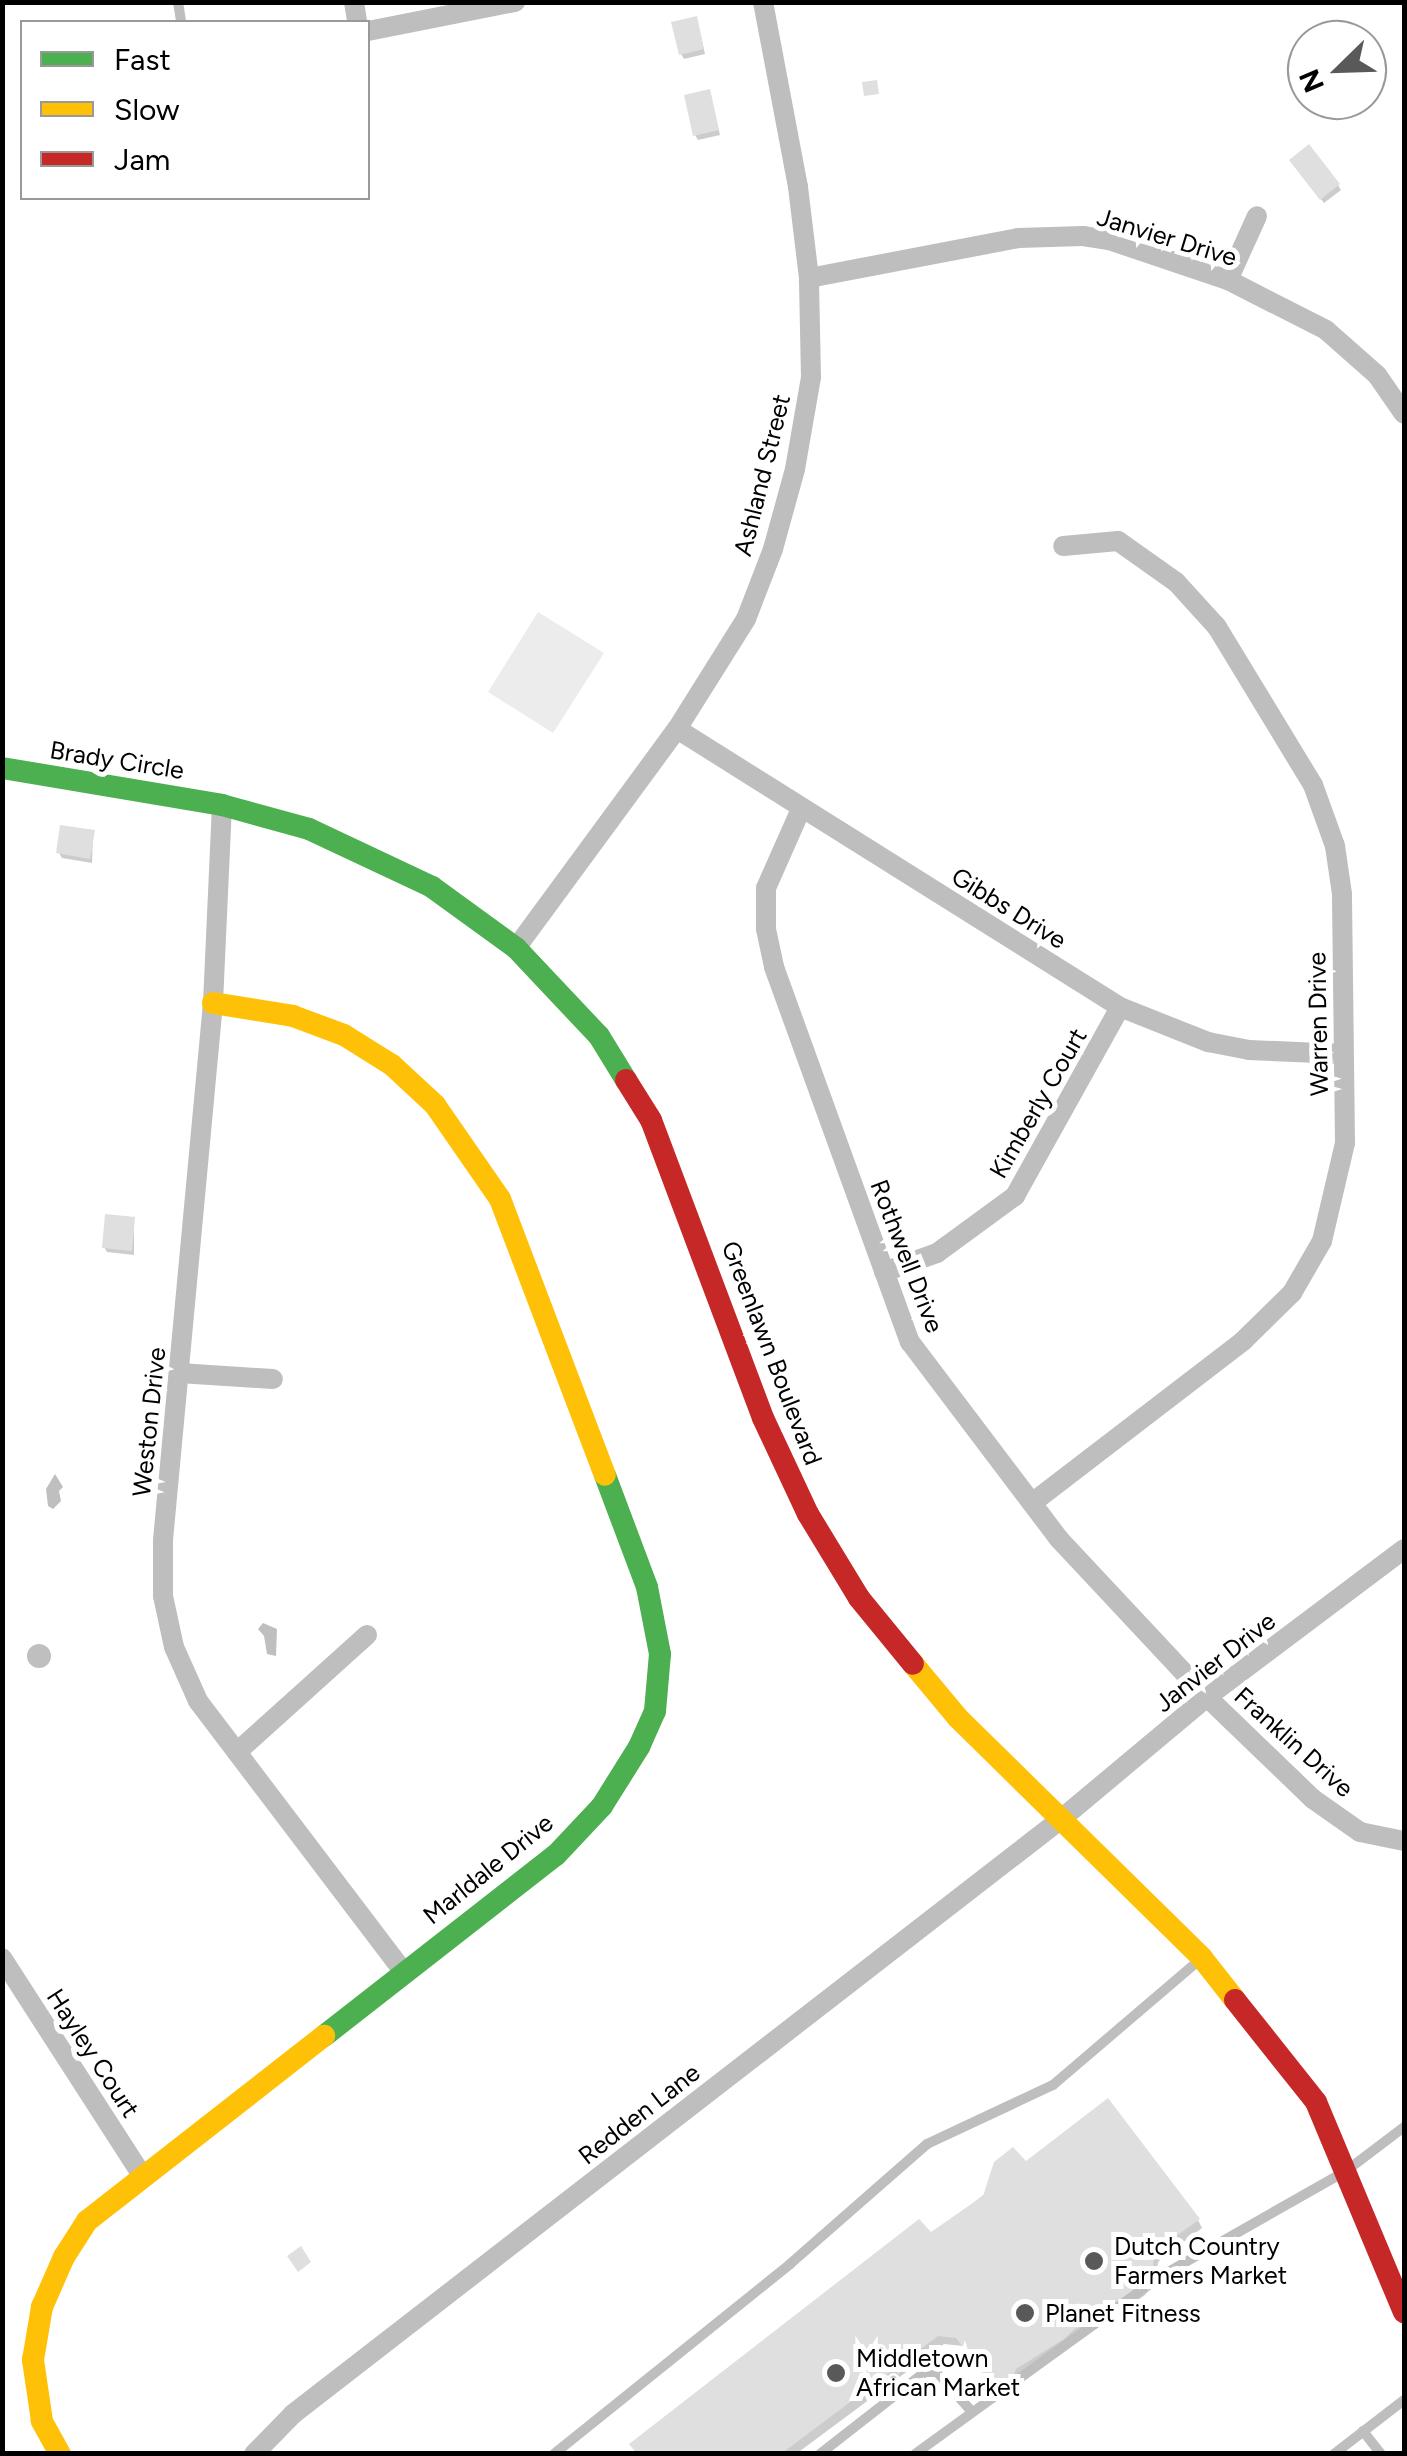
<!DOCTYPE html>
<html>
<head>
<meta charset="utf-8">
<style>
	body { margin:0 }
	#map { position:relative; width:1407px; height:2456px; overflow:hidden; background:#fff; font-family:Figtree,sans-serif }
	div>[style] { position:absolute }
	.green>* { inset:0; background:#ececec }
	.water>* { inset:0; background:#bfbfbf }
	.round { border-radius:50% }
	.shadow>* { inset:0; background:#0003 }
	.building>* { inset:0; background:#dfdfdf }
	.lane>* { height:10px; margin:-5px; padding:0 5px; transform-origin:5px; border-radius:5px; background:#bebebe }
	.street>* { height:20px; margin:-10px; padding:0 10px; transform-origin:10px; border-radius:10px; background:#bebebe }
	.fast>* { height:22px; margin:-11px; padding:0 11px; transform-origin:11px; border-radius:11px; background:#4caf50 }
	.slow>* { height:22px; margin:-11px; padding:0 11px; transform-origin:11px; border-radius:11px; background:#ffc107 }
	.jam>* { height:22px; margin:-11px; padding:0 11px; transform-origin:11px; border-radius:11px; background:#c62828 }
	.dots>* { width:28px; height:28px; translate:-50% -50%; box-sizing:border-box; border:5px solid #fff; border-radius:50% }
	span { translate:-50% -50%; white-space:nowrap; text-align:center; line-height:1.15; -webkit-text-stroke:10px #fff; paint-order:stroke }
	.street-label { font-size:25px; color:#000 }
	.poi-label { font-size:25px; color:#000 }
	.left { translate:0 -50%; text-align:left }
	.frame { position:absolute; inset:0; border:5px solid #000; pointer-events:none }
	.legend { position:absolute; left:20px; top:20px; width:350px; height:180px; box-sizing:border-box; background:#fff; border:2px solid #999; margin:0; padding:12px 18px; list-style:none; font-size:30px; color:#000 }
	.legend li { display:flex; align-items:center; gap:20px; height:50px }
	.legend b { width:50px; border:2px solid #999 }
	.north { position:absolute; left:1287px; top:20px; width:100px; height:100px; box-sizing:border-box; background:#fff; border:2px solid #999; border-radius:50%; rotate:247deg; font-size:28px; font-weight:700; line-height:40px; text-align:center; color:#000 }
	.north::after { content:''; display:block; margin:auto; width:35px; height:45px; background:#595959; clip-path:polygon(50% 0,100% 100%,50% 72%,0 100%) }
</style>
</head>
<body>
<div id="map">
	<div class="green">
		<div style="clip-path:polygon(538px 612px,604px 653px,553px 733px,488px 692px)"></div>
	</div>
	<div class="water">
		<div style="clip-path:polygon(55px 1474px,63px 1487px,59px 1491px,61px 1501px,53px 1509px,48px 1506px,46px 1489px)"></div>
		<div style="clip-path:polygon(263px 1623px,277px 1629px,276px 1656px,267px 1654px,264px 1636px,258px 1629px)"></div>
		<div class="round" style="left:27px;top:1644px;width:24px;height:24px"></div>
	</div>
	<div class="shadow">
		<div style="clip-path:polygon(698px 24px,705px 54px,684px 59px,681px 54px)"></div>
		<div style="clip-path:polygon(711px 97px,720px 135px,698px 140px,695px 135px)"></div>
		<div style="clip-path:polygon(1295px 165px,1338px 185px,1341px 190px,1324px 203px)"></div>
		<div style="clip-path:polygon(93px 833px,92px 863px,62px 858px,59px 853px)"></div>
		<div style="clip-path:polygon(134px 1219px,134px 1255px,107px 1252px,104px 1247px)"></div>
		<div style="clip-path:polygon(1025px 2164px,1198px 2220px,1202px 2228px,1158px 2262px,1156px 2279px,1145px 2295px,1001px 2395px,963px 2346px,944px 2344px,796px 2454px,638px 2454px)"></div>
	</div>
	<div class="building">
		<div style="clip-path:polygon(697px 16px,704px 49px,679px 55px,671px 22px)"></div>
		<div style="clip-path:polygon(877px 80px,879px 94px,864px 96px,862px 82px)"></div>
		<div style="clip-path:polygon(710px 89px,719px 130px,693px 136px,684px 95px)"></div>
		<div style="clip-path:polygon(1309px 144px,1340px 184px,1320px 200px,1289px 160px)"></div>
		<div style="clip-path:polygon(60px 825px,95px 830px,90px 859px,56px 853px)"></div>
		<div style="clip-path:polygon(105px 1214px,135px 1217px,132px 1251px,102px 1248px)"></div>
		<div style="clip-path:polygon(1108px 2098px,1200px 2219px,1154px 2252px,1153px 2269px,1141px 2286px,1109px 2308px,1096px 2309px,1064px 2339px,1016px 2369px,1013px 2378px,994px 2388px,956px 2338px,938px 2336px,781px 2454px,637px 2454px,629px 2444px,919px 2219px,931px 2232px,983px 2196px,994px 2162px,1013px 2147px,1026px 2161px)"></div>
		<div style="clip-path:polygon(301px 2246px,311px 2262px,298px 2272px,287px 2256px)"></div>
	</div>
	<div class="lane">
		<div style="left:178px;top:2px;width:20px;rotate:81deg"></div>
		<div style="left:1363px;top:2431px;width:29px;rotate:52deg"></div>
		<div style="left:554px;top:2454px;width:303px;rotate:-38.8deg"></div>
		<div style="left:790px;top:2264px;width:182px;rotate:-41.2deg"></div>
		<div style="left:927px;top:2144px;width:139px;rotate:-25.1deg"></div>
		<div style="left:1053px;top:2085px;width:189px;rotate:-40.5deg"></div>
		<div style="left:820px;top:2454px;width:133px;rotate:-38deg"></div>
		<div style="left:925px;top:2372px;width:12px"></div>
		<div style="left:937px;top:2372px;width:53px;rotate:48.8deg"></div>
		<div style="left:915px;top:2454px;width:304px;rotate:-35.9deg"></div>
		<div style="left:1161px;top:2276px;width:213px;rotate:-29.6deg"></div>
		<div style="left:1346px;top:2171px;width:73px;rotate:-37.2deg"></div>
		<div style="left:1334px;top:2454px;width:88px;rotate:-37.6deg"></div>
	</div>
	<div class="street">
		<div style="left:354px;top:2px;width:20px;rotate:81deg"></div>
		<div style="left:368px;top:31px;width:150px;rotate:-11.2deg"></div>
		<div style="left:809px;top:278px;width:213px;rotate:-10.8deg"></div>
		<div style="left:1018px;top:238px;width:65px;rotate:-1.8deg"></div>
		<div style="left:1083px;top:236px;width:26px;rotate:9deg"></div>
		<div style="left:1109px;top:240px;width:126px;rotate:18.6deg"></div>
		<div style="left:1228px;top:280px;width:110px;rotate:27deg"></div>
		<div style="left:1326px;top:330px;width:68px;rotate:41.4deg"></div>
		<div style="left:1377px;top:375px;width:47px;rotate:55.3deg"></div>
		<div style="left:1228px;top:280px;width:70px;rotate:-65.6deg"></div>
		<div style="left:677px;top:729px;width:523px;rotate:32.11deg"></div>
		<div style="left:1120px;top:1007px;width:95px;rotate:21.7deg"></div>
		<div style="left:1208px;top:1042px;width:42px;rotate:11deg"></div>
		<div style="left:1249px;top:1050px;width:94px;rotate:2.4deg"></div>
		<div style="left:222px;top:805px;width:198px;rotate:92.6deg"></div>
		<div style="left:213px;top:1003px;width:539px;rotate:95.32deg"></div>
		<div style="left:163px;top:1540px;width:56px;rotate:90deg"></div>
		<div style="left:163px;top:1596px;width:52px;rotate:77.8deg"></div>
		<div style="left:174px;top:1647px;width:59px;rotate:66deg"></div>
		<div style="left:198px;top:1701px;width:339px;rotate:52.8deg"></div>
		<div style="left:801px;top:809px;width:86px;rotate:113.9deg"></div>
		<div style="left:766px;top:888px;width:41px;rotate:90deg"></div>
		<div style="left:766px;top:929px;width:39px;rotate:78deg"></div>
		<div style="left:774px;top:967px;width:399px;rotate:70.1deg"></div>
		<div style="left:910px;top:1342px;width:247px;rotate:52.9deg"></div>
		<div style="left:1059px;top:1539px;width:216px;rotate:46.9deg"></div>
		<div style="left:1207px;top:1697px;width:147px;rotate:43.9deg"></div>
		<div style="left:1313px;top:1799px;width:57px;rotate:35.1deg"></div>
		<div style="left:1360px;top:1832px;width:45px;rotate:11.6deg"></div>
		<div style="left:516px;top:948px;width:272px;rotate:-53.7deg"></div>
		<div style="left:677px;top:729px;width:130px;rotate:-57.9deg"></div>
		<div style="left:746px;top:619px;width:75px;rotate:-68.9deg"></div>
		<div style="left:773px;top:549px;width:83px;rotate:-74.6deg"></div>
		<div style="left:795px;top:469px;width:93px;rotate:-80.1deg"></div>
		<div style="left:811px;top:377px;width:99px;rotate:-91.2deg"></div>
		<div style="left:809px;top:278px;width:92px;rotate:-96.9deg"></div>
		<div style="left:798px;top:187px;width:188px;rotate:-100.7deg"></div>
		<div style="left:884px;top:1272px;width:56px;rotate:-19.7deg"></div>
		<div style="left:937px;top:1253px;width:97px;rotate:-36.2deg"></div>
		<div style="left:1015px;top:1196px;width:216px;rotate:-60.9deg"></div>
		<div style="left:179px;top:1373px;width:94px;rotate:3.7deg"></div>
		<div style="left:1032px;top:1503px;width:266px;rotate:-37.5deg"></div>
		<div style="left:1243px;top:1341px;width:69px;rotate:-44.4deg"></div>
		<div style="left:1292px;top:1293px;width:60px;rotate:-60deg"></div>
		<div style="left:1322px;top:1241px;width:101px;rotate:-76.8deg"></div>
		<div style="left:1345px;top:1143px;width:249px;rotate:-90.7deg"></div>
		<div style="left:1342px;top:894px;width:49px;rotate:-98.3deg"></div>
		<div style="left:1335px;top:846px;width:65px;rotate:-109.8deg"></div>
		<div style="left:1313px;top:785px;width:185px;rotate:-121.3deg"></div>
		<div style="left:1217px;top:627px;width:61px;rotate:-132.3deg"></div>
		<div style="left:1176px;top:582px;width:71px;rotate:-144.7deg"></div>
		<div style="left:1118px;top:541px;width:55px;rotate:174.8deg"></div>
		<div style="left:237px;top:1752px;width:175px;rotate:-42deg"></div>
		<div style="left:2px;top:1958px;width:258px;rotate:57.2deg"></div>
		<div style="left:254px;top:2454px;width:56px;rotate:-45.7deg"></div>
		<div style="left:293px;top:2414px;width:970px;rotate:-37.76deg"></div>
		<div style="left:1060px;top:1820px;width:192px;rotate:-39.9deg"></div>
		<div style="left:1207px;top:1697px;width:246px;rotate:-36.9deg"></div>
	</div>
	<div class="fast">
		<div style="left:2px;top:768px;width:223px;rotate:9.5deg"></div>
		<div style="left:222px;top:805px;width:90px;rotate:15.4deg"></div>
		<div style="left:309px;top:829px;width:136px;rotate:25.2deg"></div>
		<div style="left:432px;top:887px;width:104px;rotate:36deg"></div>
		<div style="left:516px;top:948px;width:121px;rotate:46.7deg"></div>
		<div style="left:599px;top:1036px;width:52px;rotate:58.5deg"></div>
		<div style="left:324px;top:2036px;width:294px;rotate:-38deg"></div>
		<div style="left:556px;top:1855px;width:67px;rotate:-46.8deg"></div>
		<div style="left:602px;top:1806px;width:70px;rotate:-57.9deg"></div>
		<div style="left:639px;top:1747px;width:39px;rotate:-66deg"></div>
		<div style="left:655px;top:1711px;width:57px;rotate:-85deg"></div>
		<div style="left:660px;top:1654px;width:68px;rotate:-101deg"></div>
		<div style="left:647px;top:1587px;width:120px;rotate:-110.6deg"></div>
	</div>
	<div class="slow">
		<div style="left:213px;top:1003px;width:81px;rotate:9.2deg"></div>
		<div style="left:293px;top:1016px;width:54px;rotate:20.4deg"></div>
		<div style="left:344px;top:1035px;width:57px;rotate:32deg"></div>
		<div style="left:392px;top:1065px;width:59px;rotate:42.9deg"></div>
		<div style="left:435px;top:1105px;width:114px;rotate:55.3deg"></div>
		<div style="left:500px;top:1199px;width:295px;rotate:69.2deg"></div>
		<div style="left:913px;top:1664px;width:70px;rotate:50.2deg"></div>
		<div style="left:958px;top:1718px;width:342px;rotate:44.5deg"></div>
		<div style="left:1202px;top:1958px;width:53px;rotate:51.8deg"></div>
		<div style="left:60px;top:2454px;width:38px;rotate:-119deg"></div>
		<div style="left:42px;top:2421px;width:62px;rotate:-98.4deg"></div>
		<div style="left:33px;top:2360px;width:54px;rotate:-80.4deg"></div>
		<div style="left:42px;top:2307px;width:55px;rotate:-66.3deg"></div>
		<div style="left:64px;top:2257px;width:43px;rotate:-57.4deg"></div>
		<div style="left:87px;top:2221px;width:301px;rotate:-38deg"></div>
	</div>
	<div class="jam">
		<div style="left:626px;top:1080px;width:47px;rotate:58deg"></div>
		<div style="left:651px;top:1120px;width:318px;rotate:69.4deg"></div>
		<div style="left:763px;top:1418px;width:106px;rotate:64.9deg"></div>
		<div style="left:808px;top:1514px;width:98px;rotate:58.7deg"></div>
		<div style="left:859px;top:1598px;width:85px;rotate:50.7deg"></div>
		<div style="left:1235px;top:2000px;width:130px;rotate:51.5deg"></div>
		<div style="left:1316px;top:2102px;width:228px;rotate:67.3deg"></div>
	</div>
	<div class="dots">
		<div style="left:1094px;top:2261px;background:#595959"></div>
		<div style="left:1025px;top:2313px;background:#595959"></div>
		<div style="left:836px;top:2373px;background:#595959"></div>
	</div>
	<div class="street-label">
		<span style="left:1167px;top:237px;rotate:17deg">Janvier Drive</span>
		<span style="left:762px;top:475px;rotate:-76deg">Ashland Street</span>
		<span style="left:117px;top:760px;rotate:9deg">Brady Circle</span>
		<span style="left:1009px;top:908px;rotate:32deg">Gibbs Drive</span>
		<span style="left:1318px;top:1024px;rotate:-91deg">Warren Drive</span>
		<span style="left:1038px;top:1103px;rotate:-60deg">Kimberly Court</span>
		<span style="left:907px;top:1256px;rotate:69deg">Rothwell Drive</span>
		<span style="left:772px;top:1353px;rotate:69deg">Greenlawn Boulevard</span>
		<span style="left:149px;top:1422px;rotate:-84deg">Weston Drive</span>
		<span style="left:1215px;top:1662px;rotate:-38deg">Janvier Drive</span>
		<span style="left:1294px;top:1742px;rotate:42deg">Franklin Drive</span>
		<span style="left:488px;top:1869px;rotate:-39deg">Marldale Drive</span>
		<span style="left:93px;top:2053px;rotate:57deg">Hayley Court</span>
		<span style="left:639px;top:2114px;rotate:-38deg">Redden Lane</span>
	</div>
	<div class="poi-label">
		<span class="left" style="left:1114px;top:2261px">Dutch Country<br>Farmers Market</span>
		<span class="left" style="left:1045px;top:2313px">Planet Fitness</span>
		<span class="left" style="left:856px;top:2373px">Middletown<br>African Market</span>
	</div>
	<div class="frame"></div>
	<ul class="legend">
	<li><b style="height:12px;background:#4caf50"></b>Fast</li>
	<li><b style="height:12px;background:#ffc107"></b>Slow</li>
	<li><b style="height:12px;background:#c62828"></b>Jam</li>
	</ul>
	<div class="north">N</div>
</div>
</body>
</html>
